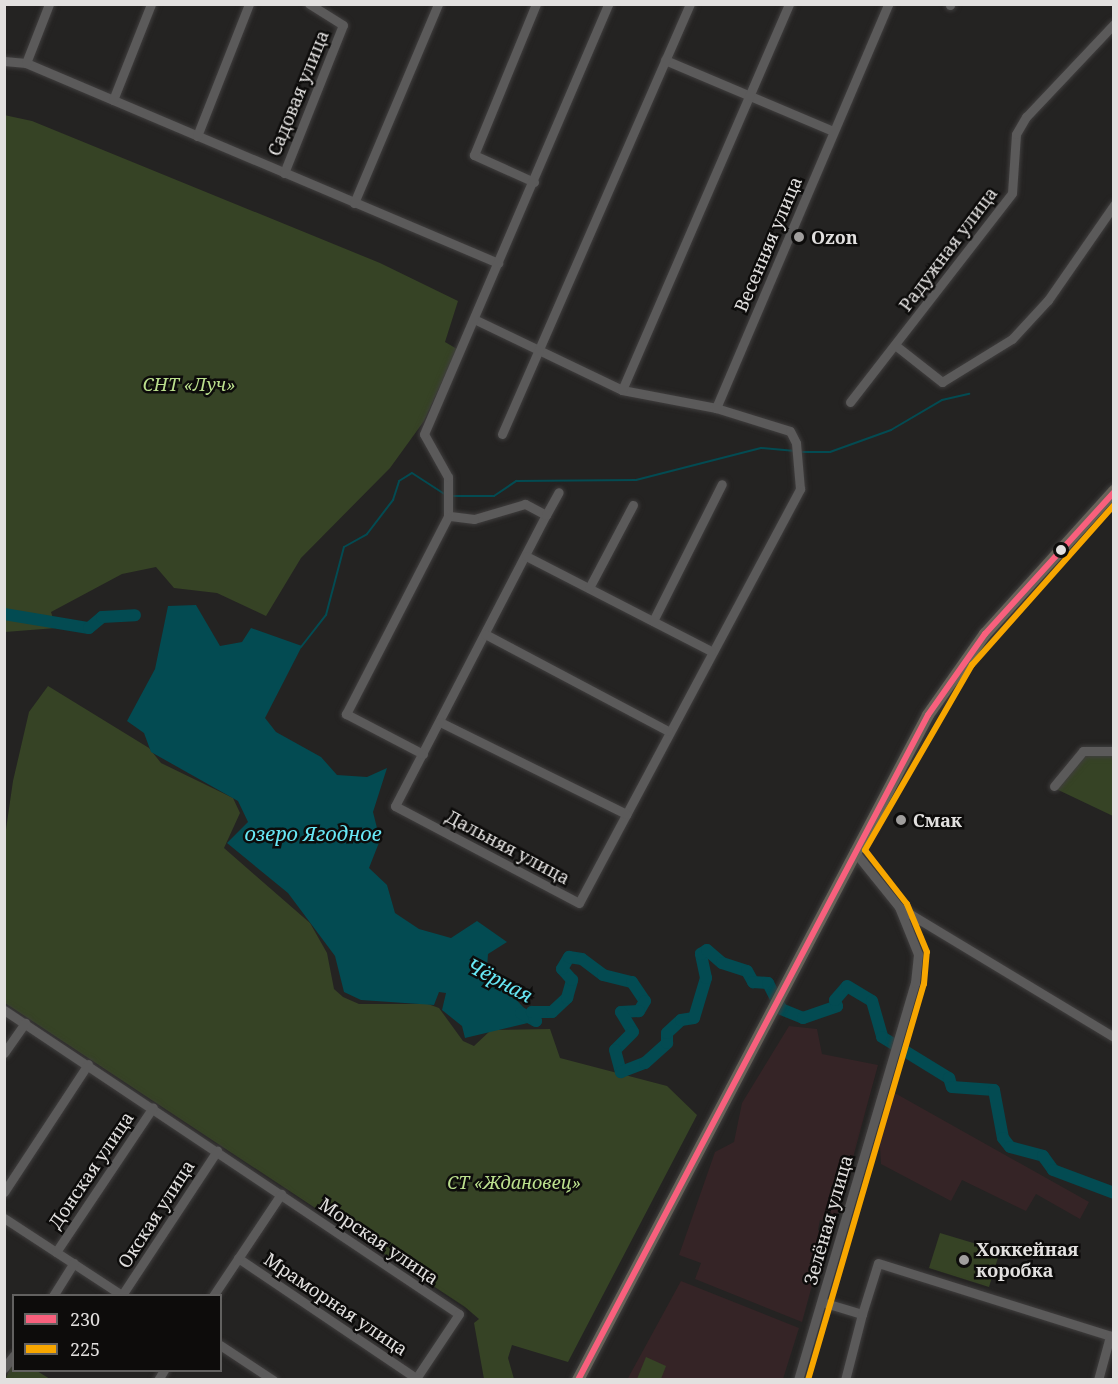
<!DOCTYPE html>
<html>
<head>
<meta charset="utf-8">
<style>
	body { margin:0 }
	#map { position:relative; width:1118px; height:1384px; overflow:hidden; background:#242322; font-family:"Noto Serif",serif }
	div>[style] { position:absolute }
	.industrial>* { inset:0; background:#352426 }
	.green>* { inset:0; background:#364325 }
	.water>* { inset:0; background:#034b52 }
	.stream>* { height:2px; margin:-1px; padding:0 1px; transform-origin:1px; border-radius:1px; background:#034b52 }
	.river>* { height:12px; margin:-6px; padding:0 6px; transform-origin:6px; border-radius:6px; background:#034b52 }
	.roads { filter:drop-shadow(0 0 2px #403e3e) drop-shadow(0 0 2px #403e3e) }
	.minor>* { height:9px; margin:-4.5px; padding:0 4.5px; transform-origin:4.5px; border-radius:4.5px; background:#5b5a5a }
	.major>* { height:12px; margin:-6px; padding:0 6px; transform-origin:6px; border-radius:6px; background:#676259 }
	.bus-1>* { height:6px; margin:-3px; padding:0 3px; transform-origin:3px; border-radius:3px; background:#f8607d }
	.bus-2>* { height:6px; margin:-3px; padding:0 3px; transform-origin:3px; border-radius:3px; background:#f7a600 }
	.dots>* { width:16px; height:16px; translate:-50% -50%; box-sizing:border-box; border:3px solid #0d0c0b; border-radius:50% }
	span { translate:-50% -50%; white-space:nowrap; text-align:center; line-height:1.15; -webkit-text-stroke:5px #0d0c0b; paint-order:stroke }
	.street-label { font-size:18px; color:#e2e0df }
	.poi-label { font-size:18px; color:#e2e0df; font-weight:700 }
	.left { translate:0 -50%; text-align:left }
	.park-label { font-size:18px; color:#bbdf8d; font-style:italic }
	.water-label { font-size:20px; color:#68e8f6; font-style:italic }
	.frame { position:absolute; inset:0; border:6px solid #e2e0df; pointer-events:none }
	.legend { position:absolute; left:12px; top:1294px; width:210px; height:78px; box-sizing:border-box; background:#0d0c0b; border:2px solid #626160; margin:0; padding:8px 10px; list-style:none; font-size:18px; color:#e2e0df }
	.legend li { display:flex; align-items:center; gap:12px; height:30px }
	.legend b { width:30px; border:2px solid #626160 }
</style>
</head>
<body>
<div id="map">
	<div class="industrial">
		<div style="clip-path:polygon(789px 1026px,817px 1029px,822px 1054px,878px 1065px,835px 1224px,820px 1220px,818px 1230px,826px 1234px,802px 1322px,695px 1279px,701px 1263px,679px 1255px,715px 1152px,734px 1142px,742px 1103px)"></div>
		<div style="clip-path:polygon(893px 1092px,1089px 1202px,1080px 1219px,1036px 1194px,1026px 1211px,962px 1180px,951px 1201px,881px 1164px,879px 1130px)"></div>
		<div style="clip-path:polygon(681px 1281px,799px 1328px,783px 1379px,627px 1380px)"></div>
	</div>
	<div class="green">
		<div style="clip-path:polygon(4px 115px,32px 121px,380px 263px,458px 301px,445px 342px,457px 349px,424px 421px,390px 468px,301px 558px,266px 616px,217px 593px,174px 588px,156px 567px,122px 574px,51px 612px,56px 628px,5px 632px)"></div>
		<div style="clip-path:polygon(48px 686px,149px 748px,161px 763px,233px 798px,240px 813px,224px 848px,310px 923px,327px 953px,334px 989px,343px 997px,359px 1004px,428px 1004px,439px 1008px,463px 1041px,474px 1046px,491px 1030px,550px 1029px,560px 1058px,667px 1086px,697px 1115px,568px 1362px,512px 1345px,508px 1358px,514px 1379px,484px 1379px,474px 1323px,479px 1319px,465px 1307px,5px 1003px,4px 843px,13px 781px,29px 712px)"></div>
		<div style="clip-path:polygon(1082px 749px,1113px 752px,1113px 816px,1052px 787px)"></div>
		<div style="clip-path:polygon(940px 1233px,1000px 1251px,989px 1287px,929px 1268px)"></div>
		<div style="clip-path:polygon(646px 1357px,666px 1366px,661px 1379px,637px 1379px)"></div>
		<div style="clip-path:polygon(13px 1362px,14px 1370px,37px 1371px,50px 1379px,5px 1380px)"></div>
	</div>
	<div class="water">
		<div style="clip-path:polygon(196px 605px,220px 646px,242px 642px,251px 628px,302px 646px,265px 718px,276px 732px,321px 757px,337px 775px,367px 777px,387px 768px,373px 812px,380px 840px,369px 868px,387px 885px,395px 913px,419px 929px,451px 938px,477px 921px,507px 942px,488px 954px,487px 968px,536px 1021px,465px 1038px,462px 1026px,442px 1010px,446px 993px,439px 992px,434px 1005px,361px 1000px,344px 992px,335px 956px,288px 893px,227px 843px,248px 822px,238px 801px,151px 752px,144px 733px,127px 721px,155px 669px,168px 606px)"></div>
	</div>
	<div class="stream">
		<div style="left:799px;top:452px;width:31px"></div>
		<div style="left:830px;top:452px;width:65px;rotate:-19.8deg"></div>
		<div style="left:891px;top:430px;width:59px;rotate:-30.5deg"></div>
		<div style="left:942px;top:400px;width:28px;rotate:-13deg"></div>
		<div style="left:451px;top:496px;width:43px"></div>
		<div style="left:494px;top:496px;width:27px;rotate:-34deg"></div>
		<div style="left:516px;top:481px;width:120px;rotate:-0.5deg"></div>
		<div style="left:636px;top:480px;width:129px;rotate:-14.4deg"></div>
		<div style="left:761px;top:448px;width:32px;rotate:5deg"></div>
		<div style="left:301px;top:647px;width:41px;rotate:-52deg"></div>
		<div style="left:326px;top:615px;width:70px;rotate:-75.2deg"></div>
		<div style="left:344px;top:547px;width:26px;rotate:-29deg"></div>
		<div style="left:367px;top:534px;width:43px;rotate:-52.6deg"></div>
		<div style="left:393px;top:500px;width:20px;rotate:-72deg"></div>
		<div style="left:399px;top:481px;width:15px;rotate:-32deg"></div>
		<div style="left:412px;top:473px;width:40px;rotate:32.9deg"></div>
	</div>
	<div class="river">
		<div style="left:4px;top:614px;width:86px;rotate:9.4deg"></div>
		<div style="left:89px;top:628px;width:17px;rotate:-40deg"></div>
		<div style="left:102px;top:617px;width:33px;rotate:-3deg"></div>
		<div style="left:521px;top:1013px;width:17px;rotate:28deg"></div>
		<div style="left:536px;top:1021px;width:10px;rotate:-114deg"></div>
		<div style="left:532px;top:1012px;width:20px"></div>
		<div style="left:552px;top:1012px;width:21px;rotate:-43deg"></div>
		<div style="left:567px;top:998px;width:19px;rotate:-74deg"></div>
		<div style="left:572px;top:980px;width:15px;rotate:-132deg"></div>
		<div style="left:562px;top:969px;width:14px;rotate:-60deg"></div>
		<div style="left:569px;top:957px;width:13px;rotate:9deg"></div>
		<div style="left:582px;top:959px;width:26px;rotate:37deg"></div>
		<div style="left:603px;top:975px;width:30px;rotate:14deg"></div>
		<div style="left:632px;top:982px;width:23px;rotate:56deg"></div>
		<div style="left:645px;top:1001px;width:12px;rotate:121deg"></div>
		<div style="left:639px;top:1011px;width:18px;rotate:177deg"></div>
		<div style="left:621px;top:1012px;width:23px;rotate:59deg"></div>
		<div style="left:633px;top:1032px;width:25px;rotate:135deg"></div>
		<div style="left:615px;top:1050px;width:23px;rotate:75deg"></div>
		<div style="left:621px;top:1072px;width:26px;rotate:-21deg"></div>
		<div style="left:645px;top:1063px;width:30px;rotate:-42deg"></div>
		<div style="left:667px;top:1043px;width:10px;rotate:-90deg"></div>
		<div style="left:667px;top:1033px;width:19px;rotate:-43deg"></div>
		<div style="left:681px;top:1020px;width:13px;rotate:-9deg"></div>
		<div style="left:694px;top:1018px;width:42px;rotate:-73.3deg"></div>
		<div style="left:706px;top:978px;width:25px;rotate:-102deg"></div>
		<div style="left:701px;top:954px;width:7px;rotate:-34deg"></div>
		<div style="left:707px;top:950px;width:20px;rotate:41deg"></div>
		<div style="left:722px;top:963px;width:26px;rotate:18deg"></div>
		<div style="left:747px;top:971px;width:13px;rotate:61deg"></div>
		<div style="left:753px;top:982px;width:15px;rotate:4deg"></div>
		<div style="left:768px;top:983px;width:29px;rotate:63deg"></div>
		<div style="left:781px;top:1009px;width:24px;rotate:22deg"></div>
		<div style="left:803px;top:1018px;width:36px;rotate:-19deg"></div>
		<div style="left:837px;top:1006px;width:6px;rotate:-108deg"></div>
		<div style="left:835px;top:1000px;width:18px;rotate:-49deg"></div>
		<div style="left:847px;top:986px;width:29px;rotate:31deg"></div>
		<div style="left:872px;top:1001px;width:37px;rotate:74deg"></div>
		<div style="left:882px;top:1037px;width:79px;rotate:31.5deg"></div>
		<div style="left:949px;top:1078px;width:9px;rotate:72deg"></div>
		<div style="left:952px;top:1087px;width:42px;rotate:4.1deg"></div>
		<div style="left:994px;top:1090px;width:49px;rotate:79.4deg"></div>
		<div style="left:1003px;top:1138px;width:11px;rotate:52deg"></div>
		<div style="left:1010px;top:1147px;width:34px;rotate:15deg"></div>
		<div style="left:1043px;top:1156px;width:17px;rotate:54deg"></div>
		<div style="left:1053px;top:1170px;width:65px;rotate:20.7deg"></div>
	</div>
	<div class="roads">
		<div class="minor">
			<div style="left:950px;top:5px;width:1px;rotate:-90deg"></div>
			<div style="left:665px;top:60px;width:182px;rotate:22.9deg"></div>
			<div style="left:4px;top:61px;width:22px;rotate:5deg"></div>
			<div style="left:26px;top:63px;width:513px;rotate:22.96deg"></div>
			<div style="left:26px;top:63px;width:63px;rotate:-68.7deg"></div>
			<div style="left:113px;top:100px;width:103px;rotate:-68.4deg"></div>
			<div style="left:197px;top:136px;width:142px;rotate:-68.5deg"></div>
			<div style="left:284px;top:173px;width:159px;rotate:-68.3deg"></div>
			<div style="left:343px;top:25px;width:40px;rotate:-148deg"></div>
			<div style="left:534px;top:182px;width:66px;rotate:-155.8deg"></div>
			<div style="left:474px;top:155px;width:163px;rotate:-67.7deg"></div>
			<div style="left:354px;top:203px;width:216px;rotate:-67.1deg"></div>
			<div style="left:474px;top:319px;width:164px;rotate:25.6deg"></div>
			<div style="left:622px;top:390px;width:96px;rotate:10.8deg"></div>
			<div style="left:716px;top:408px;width:77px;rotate:17.3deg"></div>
			<div style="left:790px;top:431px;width:13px;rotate:63deg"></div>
			<div style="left:796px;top:443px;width:46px;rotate:85deg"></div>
			<div style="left:800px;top:489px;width:469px;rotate:118.1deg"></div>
			<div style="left:579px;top:903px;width:208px;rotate:-152.2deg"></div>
			<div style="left:395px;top:806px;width:328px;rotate:-62.6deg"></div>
			<div style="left:546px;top:515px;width:24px;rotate:-152deg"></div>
			<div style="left:525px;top:504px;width:53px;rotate:163.6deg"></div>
			<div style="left:474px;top:519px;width:26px;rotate:-173deg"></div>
			<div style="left:448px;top:516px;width:39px;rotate:-90deg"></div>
			<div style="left:448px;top:477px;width:49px;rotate:-119.2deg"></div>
			<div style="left:424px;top:434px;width:468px;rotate:-66.8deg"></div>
			<div style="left:895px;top:345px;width:60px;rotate:38.2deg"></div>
			<div style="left:942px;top:382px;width:82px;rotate:-31.6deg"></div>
			<div style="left:1012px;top:339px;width:53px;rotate:-47.3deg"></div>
			<div style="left:1048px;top:300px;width:116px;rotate:-55.2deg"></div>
			<div style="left:622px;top:390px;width:421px;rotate:-66.6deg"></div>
			<div style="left:850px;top:402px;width:264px;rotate:-52.2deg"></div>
			<div style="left:1012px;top:193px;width:59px;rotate:-86.1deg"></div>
			<div style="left:1016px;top:134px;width:20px;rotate:-60deg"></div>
			<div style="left:1026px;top:117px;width:128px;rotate:-46.6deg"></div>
			<div style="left:716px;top:408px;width:439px;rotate:-66.9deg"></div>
			<div style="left:502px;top:434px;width:469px;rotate:-66.4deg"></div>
			<div style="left:546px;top:515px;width:26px;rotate:-61deg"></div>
			<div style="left:526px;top:556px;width:208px;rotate:27.2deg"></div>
			<div style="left:589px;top:588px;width:94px;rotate:-62.1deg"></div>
			<div style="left:653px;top:621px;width:153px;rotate:-63.3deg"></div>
			<div style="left:485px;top:634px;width:207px;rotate:27.9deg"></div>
			<div style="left:440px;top:722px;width:208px;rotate:26.3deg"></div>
			<div style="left:423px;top:754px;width:87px;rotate:-152.5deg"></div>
			<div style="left:346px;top:714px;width:223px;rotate:-62.7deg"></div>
			<div style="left:1054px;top:786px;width:45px;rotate:-50.4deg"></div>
			<div style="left:1083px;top:751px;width:31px"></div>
			<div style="left:900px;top:908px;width:250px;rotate:31.1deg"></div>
			<div style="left:4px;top:1010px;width:547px;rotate:33.75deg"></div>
			<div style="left:459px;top:1314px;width:79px;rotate:123.7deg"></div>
			<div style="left:4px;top:1053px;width:37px;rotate:-55deg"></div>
			<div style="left:4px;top:1192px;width:153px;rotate:-56.7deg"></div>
			<div style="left:4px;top:1218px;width:142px;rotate:33.2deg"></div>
			<div style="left:56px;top:1252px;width:174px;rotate:-56.2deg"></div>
			<div style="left:238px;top:1258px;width:215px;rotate:34deg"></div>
			<div style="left:122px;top:1295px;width:173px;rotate:-56.6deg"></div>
			<div style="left:53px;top:1296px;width:39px;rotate:-58deg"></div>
			<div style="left:213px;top:1296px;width:123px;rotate:-56.3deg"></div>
			<div style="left:822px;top:1302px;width:42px;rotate:16.7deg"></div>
			<div style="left:862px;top:1314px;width:68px;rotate:104.4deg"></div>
			<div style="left:862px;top:1314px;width:53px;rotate:-72.6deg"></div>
			<div style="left:878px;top:1263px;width:247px;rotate:17.4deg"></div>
			<div style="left:220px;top:1345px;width:64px;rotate:33.4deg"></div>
			<div style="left:4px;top:1368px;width:16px;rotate:-52deg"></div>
			<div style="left:158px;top:1380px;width:12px;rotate:-59deg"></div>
			<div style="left:798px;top:1380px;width:414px;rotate:-73.6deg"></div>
			<div style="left:915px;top:983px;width:29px;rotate:-84deg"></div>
			<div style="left:918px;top:954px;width:51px;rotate:-112deg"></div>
			<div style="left:899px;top:907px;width:72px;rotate:-128.8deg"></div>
			<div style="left:1098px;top:1380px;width:46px;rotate:-74.7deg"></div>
		</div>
		<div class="major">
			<div style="left:578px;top:1380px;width:751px;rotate:-62.24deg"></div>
			<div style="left:928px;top:715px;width:99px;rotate:-54.9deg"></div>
			<div style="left:985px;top:634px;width:193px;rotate:-47.9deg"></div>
		</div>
	</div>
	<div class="bus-1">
		<div style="left:578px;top:1380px;width:751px;rotate:-62.24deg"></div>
		<div style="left:928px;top:715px;width:99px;rotate:-54.9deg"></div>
		<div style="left:985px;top:634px;width:192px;rotate:-47.7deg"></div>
	</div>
	<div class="bus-2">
		<div style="left:808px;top:1380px;width:413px;rotate:-73.7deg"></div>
		<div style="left:924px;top:984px;width:32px;rotate:-85deg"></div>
		<div style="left:927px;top:952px;width:52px;rotate:-112.6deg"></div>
		<div style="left:907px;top:904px;width:68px;rotate:-127.9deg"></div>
		<div style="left:865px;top:850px;width:214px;rotate:-60deg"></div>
		<div style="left:972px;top:665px;width:214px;rotate:-48.4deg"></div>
	</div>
	<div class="dots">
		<div style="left:799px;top:237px;background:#a09e9d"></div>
		<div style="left:1061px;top:550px;background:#e2e0df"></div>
		<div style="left:901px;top:820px;background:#a09e9d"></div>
		<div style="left:964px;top:1260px;background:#a09e9d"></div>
	</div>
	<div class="street-label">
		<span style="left:298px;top:93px;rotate:-68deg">Садовая улица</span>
		<span style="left:768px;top:244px;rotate:-67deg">Весенняя улица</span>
		<span style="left:948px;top:249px;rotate:-53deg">Радужная улица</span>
		<span style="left:508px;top:847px;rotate:28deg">Дальняя улица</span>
		<span style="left:91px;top:1170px;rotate:-56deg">Донская улица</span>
		<span style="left:156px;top:1214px;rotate:-57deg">Окская улица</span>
		<span style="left:828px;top:1220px;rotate:-74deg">Зелёная улица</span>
		<span style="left:379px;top:1241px;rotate:34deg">Морская улица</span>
		<span style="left:336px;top:1304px;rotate:34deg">Мраморная улица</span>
	</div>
	<div class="poi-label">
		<span class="left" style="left:811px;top:237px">Ozon</span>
		<span class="left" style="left:913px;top:820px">Смак</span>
		<span class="left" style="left:976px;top:1260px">Хоккейная<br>коробка</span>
	</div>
	<div class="park-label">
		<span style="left:189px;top:384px">СНТ «Луч»</span>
		<span style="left:514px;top:1182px">СТ «Ждановец»</span>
	</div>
	<div class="water-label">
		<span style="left:313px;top:833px">озеро Ягодное</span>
		<span style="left:500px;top:980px;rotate:28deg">Чёрная</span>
	</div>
	<div class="frame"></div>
	<ul class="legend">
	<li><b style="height:8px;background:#f8607d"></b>230</li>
	<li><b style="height:8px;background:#f7a600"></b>225</li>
	</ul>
</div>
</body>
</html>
